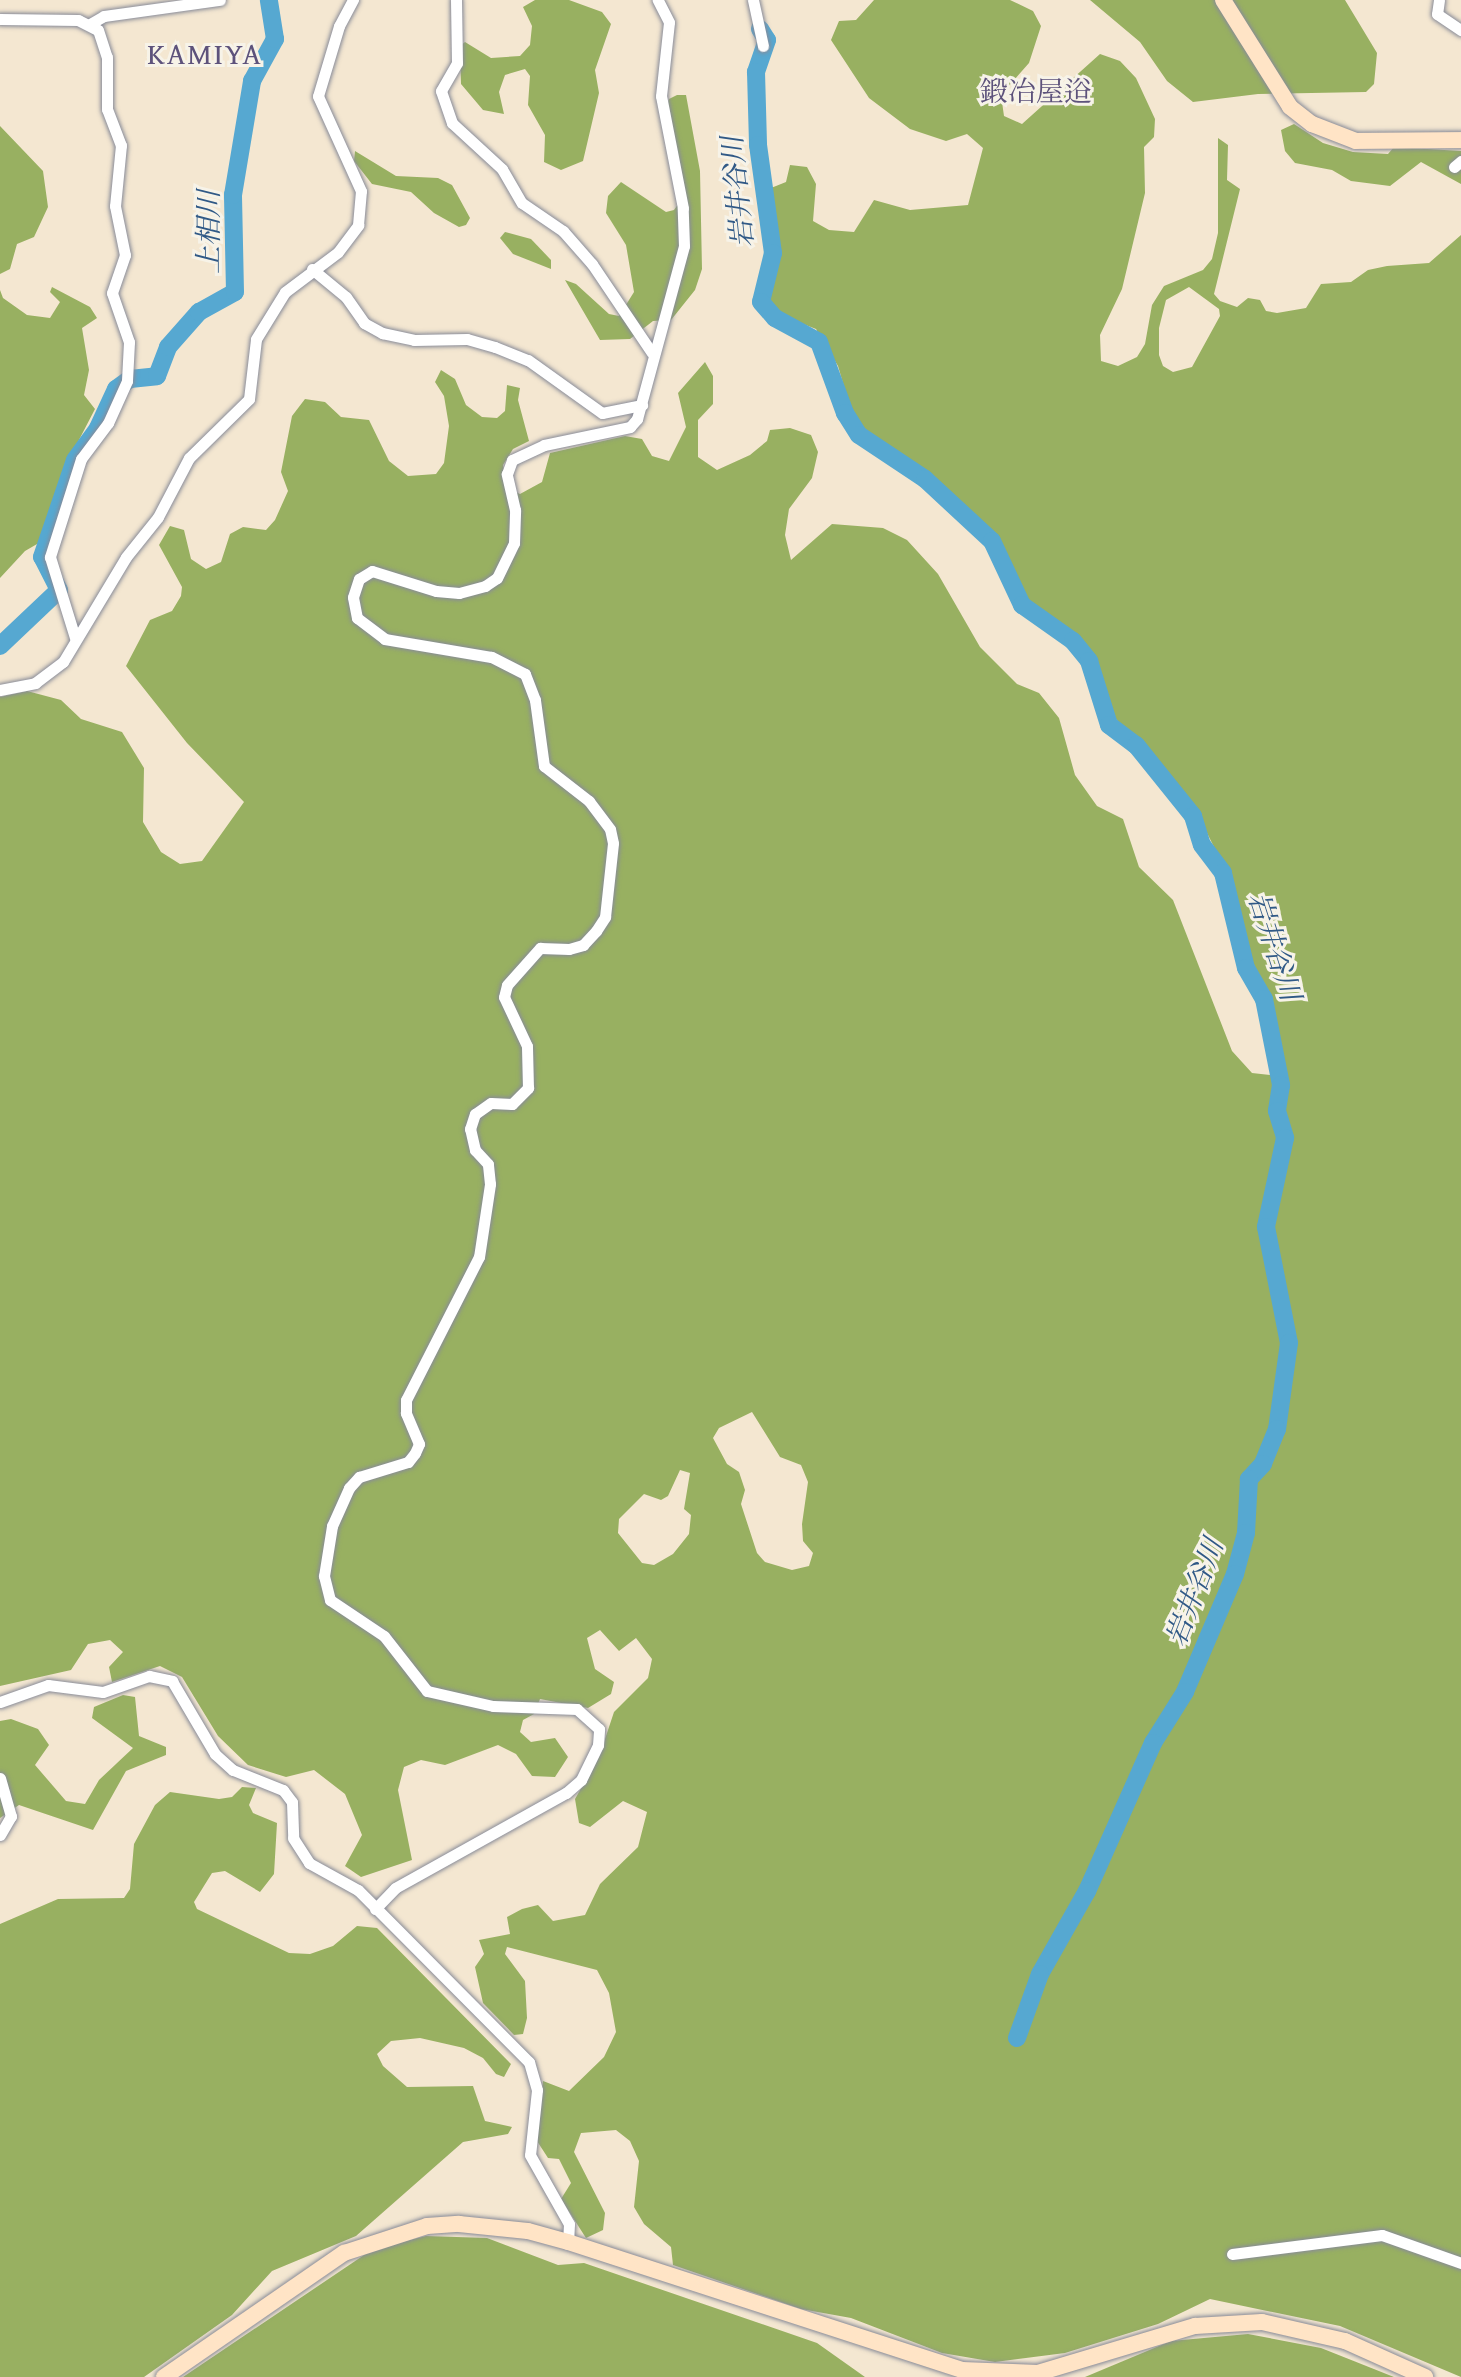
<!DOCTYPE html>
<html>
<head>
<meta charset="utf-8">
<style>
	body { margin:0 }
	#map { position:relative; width:1461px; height:2377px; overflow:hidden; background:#f4e7d1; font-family:"Gentium Book Plus","Noto Serif JP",serif }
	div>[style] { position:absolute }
	.forest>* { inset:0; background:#98b061 }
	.river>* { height:18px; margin:-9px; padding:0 9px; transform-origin:9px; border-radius:9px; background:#56a8d1 }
	.roads { filter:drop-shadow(0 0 2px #888b98) drop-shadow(0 0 2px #888b98) }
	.street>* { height:11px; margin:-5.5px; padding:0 5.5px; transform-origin:5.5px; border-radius:5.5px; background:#fff }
	.secondary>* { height:16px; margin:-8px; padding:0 8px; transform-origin:8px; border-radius:8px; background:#ffe4c6 }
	span { translate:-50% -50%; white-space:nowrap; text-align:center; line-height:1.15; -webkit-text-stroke:6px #f7f3e8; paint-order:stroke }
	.neighbourhood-label { font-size:28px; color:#5d527b }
	.water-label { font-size:28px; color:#305986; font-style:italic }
	.quarter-label { font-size:30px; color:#5d527b; letter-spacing:2px }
</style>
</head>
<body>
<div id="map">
	<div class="forest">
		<div style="clip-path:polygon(535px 0,569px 0,602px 12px,611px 24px,595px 70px,599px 93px,583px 161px,561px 170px,544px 162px,545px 135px,528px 105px,530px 76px,525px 69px,505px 75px,499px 92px,504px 114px,483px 110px,461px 84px,460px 46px,465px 42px,491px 58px,520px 56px,530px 45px,532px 26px,523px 7px)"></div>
		<div style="clip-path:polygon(evenodd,874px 0,1010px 0,1033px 11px,1041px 26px,1029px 63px,1001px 95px,1004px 116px,1022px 124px,1100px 54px,1120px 61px,1136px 78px,1155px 119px,1154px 137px,1144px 147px,1145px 193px,1122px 289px,1100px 335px,1101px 361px,1118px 366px,1137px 357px,1145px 344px,1152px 305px,1164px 286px,1203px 270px,1212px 259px,1218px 233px,1218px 138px,1228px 145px,1227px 180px,1240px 189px,1214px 294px,1220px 301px,1237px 307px,1248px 298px,1260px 300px,1266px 311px,1277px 313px,1306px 308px,1321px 284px,1351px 282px,1368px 270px,1387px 266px,1429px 263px,1461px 235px,1461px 2377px,1340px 2326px,1210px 2299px,1158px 2324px,1065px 2353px,995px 2362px,942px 2353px,851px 2318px,801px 2309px,673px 2265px,671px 2247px,644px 2224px,634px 2207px,639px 2161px,630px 2141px,616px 2130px,581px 2133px,574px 2152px,605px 2213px,603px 2230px,586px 2238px,561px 2199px,571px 2183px,559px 2159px,548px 2158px,537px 2141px,543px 2081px,569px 2091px,604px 2057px,616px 2032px,609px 1993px,597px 1970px,507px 1947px,505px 1954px,525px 1981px,527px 2018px,523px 2034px,514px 2035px,483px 2003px,475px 1967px,484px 1954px,479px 1940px,510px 1934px,507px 1917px,522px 1909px,538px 1905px,553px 1921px,585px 1915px,600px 1884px,638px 1847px,647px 1812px,623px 1801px,590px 1827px,579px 1823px,575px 1799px,599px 1757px,614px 1712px,648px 1678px,652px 1659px,636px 1638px,619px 1651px,600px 1630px,587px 1638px,595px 1669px,614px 1682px,611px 1694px,588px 1708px,540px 1699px,534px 1714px,523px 1720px,520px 1732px,531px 1742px,555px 1738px,568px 1757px,555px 1777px,532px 1776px,516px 1754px,498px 1745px,445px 1765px,421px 1760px,404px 1767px,398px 1790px,412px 1860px,361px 1877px,345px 1866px,362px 1835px,345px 1794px,314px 1770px,286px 1777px,248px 1765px,218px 1736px,182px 1677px,160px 1666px,112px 1682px,109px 1667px,123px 1652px,110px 1640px,88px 1644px,71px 1670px,0 1686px,0 697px,27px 691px,61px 700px,81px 719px,122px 732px,144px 768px,143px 822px,161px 852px,180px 864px,202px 861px,244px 802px,187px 743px,126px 666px,150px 620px,172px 611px,181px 596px,182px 587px,159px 545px,170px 526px,184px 530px,191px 559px,206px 569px,221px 562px,230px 534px,243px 527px,266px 530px,275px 520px,288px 491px,281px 472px,292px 416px,305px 399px,325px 402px,341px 417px,369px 420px,389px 461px,408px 476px,436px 474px,444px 463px,449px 426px,444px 396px,435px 382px,441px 370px,455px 379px,466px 405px,482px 417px,497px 418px,505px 411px,507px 385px,520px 388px,518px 400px,529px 441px,513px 449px,503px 465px,507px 488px,520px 494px,542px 482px,550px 453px,625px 436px,642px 439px,652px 456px,669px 461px,686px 427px,678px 393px,705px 362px,713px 376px,713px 404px,698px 420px,698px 457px,717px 470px,750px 455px,767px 441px,770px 430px,790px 428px,811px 435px,818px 452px,812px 478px,789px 509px,785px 535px,791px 560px,832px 524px,883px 528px,907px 540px,938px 574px,980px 647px,1017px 684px,1039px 693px,1059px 718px,1075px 775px,1097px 806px,1123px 819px,1139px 867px,1173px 900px,1232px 1051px,1252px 1073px,1270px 1075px,1278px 1059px,1269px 997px,1240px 935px,1230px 879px,1193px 805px,1114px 717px,1093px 657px,1019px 593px,1007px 554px,940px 483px,867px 434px,852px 414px,838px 366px,816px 329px,785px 317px,767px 300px,778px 252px,771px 188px,786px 182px,790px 165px,807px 167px,816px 184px,813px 221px,829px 230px,854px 232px,874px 200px,910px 210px,968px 205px,983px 148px,967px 134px,946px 141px,910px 129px,869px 98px,831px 40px,839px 21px,856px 20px,874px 0,1189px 287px,1219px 309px,1220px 316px,1192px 367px,1173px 372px,1163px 366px,1159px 355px,1159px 328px,1166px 300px,1189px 287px,874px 0,752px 1412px,780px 1457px,801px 1465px,808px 1482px,802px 1524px,803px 1541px,813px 1553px,809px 1566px,792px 1570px,765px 1562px,757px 1553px,741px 1504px,745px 1490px,739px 1472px,727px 1464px,713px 1438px,719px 1428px,752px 1412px,874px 0,680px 1470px,690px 1473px,684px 1509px,691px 1515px,689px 1534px,673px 1554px,654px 1565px,642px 1563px,618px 1533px,619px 1519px,644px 1494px,661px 1500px,668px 1496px,680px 1470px)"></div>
		<div style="clip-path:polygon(1090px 0,1345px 0,1377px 53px,1374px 84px,1366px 92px,1258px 94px,1193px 102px,1167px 81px,1140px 42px)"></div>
		<div style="clip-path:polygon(677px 95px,686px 95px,700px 171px,702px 269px,695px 290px,671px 320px,653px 321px,630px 339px,600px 340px,565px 280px,576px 284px,609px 314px,619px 316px,634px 292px,626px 245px,606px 213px,608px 196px,621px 182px,666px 212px,674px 210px,684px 196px,666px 110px,669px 99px)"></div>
		<div style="clip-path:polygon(1294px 124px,1323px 143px,1353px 152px,1388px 154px,1394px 147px,1461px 151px,1461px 184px,1421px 162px,1390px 186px,1351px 181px,1332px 170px,1295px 163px,1285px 151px,1281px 130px)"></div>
		<div style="clip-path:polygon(0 126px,43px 171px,48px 207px,34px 237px,17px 244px,10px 269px,0 274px)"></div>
		<div style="clip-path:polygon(355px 151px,396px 176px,438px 178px,452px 185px,470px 218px,466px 225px,459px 227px,434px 213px,411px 192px,372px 184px,354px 161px)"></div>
		<div style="clip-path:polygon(505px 232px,531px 239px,551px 260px,551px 269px,513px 254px,500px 238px)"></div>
		<div style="clip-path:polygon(52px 287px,90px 307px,97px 318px,82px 328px,89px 370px,84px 395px,95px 409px,67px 463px,44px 540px,25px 551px,0 578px,0 290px,3px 298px,27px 315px,50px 318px,60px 302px,50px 292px)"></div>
		<div style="clip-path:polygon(123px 1695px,135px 1697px,139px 1736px,166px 1747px,166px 1755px,126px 1771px,93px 1830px,19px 1805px,0 1818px,0 1721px,11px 1719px,38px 1729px,49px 1745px,35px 1765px,66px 1801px,85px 1804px,99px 1780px,133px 1748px,92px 1718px,94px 1707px)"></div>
		<div style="clip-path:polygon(242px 1787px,256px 1788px,249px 1805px,253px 1813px,277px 1823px,274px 1874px,260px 1892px,225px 1871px,212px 1873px,194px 1902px,197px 1909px,289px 1953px,310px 1954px,333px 1946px,357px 1926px,377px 1928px,511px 2064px,504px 2077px,496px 2074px,483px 2058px,464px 2048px,420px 2038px,391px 2041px,377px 2054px,383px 2066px,407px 2087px,473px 2086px,485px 2121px,512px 2127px,508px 2134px,463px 2142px,356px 2236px,272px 2271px,232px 2315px,144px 2377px,0 2377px,0 1924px,58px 1899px,124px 1898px,130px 1889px,134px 1844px,155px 1805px,170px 1792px,219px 1799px,232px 1797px)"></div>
		<div style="clip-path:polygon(426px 2236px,487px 2238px,558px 2265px,584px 2263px,817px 2343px,865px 2377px,183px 2377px,373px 2249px)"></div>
		<div style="clip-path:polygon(1248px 2334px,1321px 2348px,1394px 2377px,1085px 2377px,1171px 2341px)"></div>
	</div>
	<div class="river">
		<div style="left:760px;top:29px;width:13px;rotate:58deg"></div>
		<div style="left:767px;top:40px;width:34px;rotate:109deg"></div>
		<div style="left:756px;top:72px;width:73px;rotate:88.4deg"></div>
		<div style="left:758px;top:145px;width:109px;rotate:82.1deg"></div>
		<div style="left:773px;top:253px;width:50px;rotate:103.8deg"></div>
		<div style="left:761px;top:302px;width:21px;rotate:49deg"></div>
		<div style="left:775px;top:318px;width:50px;rotate:28.6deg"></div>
		<div style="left:819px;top:342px;width:76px;rotate:69.9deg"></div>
		<div style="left:845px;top:413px;width:26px;rotate:58deg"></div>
		<div style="left:859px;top:435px;width:79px;rotate:33.7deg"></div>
		<div style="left:925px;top:479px;width:91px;rotate:42.8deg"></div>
		<div style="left:992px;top:541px;width:71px;rotate:64.9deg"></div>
		<div style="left:1022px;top:605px;width:62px;rotate:35.2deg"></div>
		<div style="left:1073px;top:641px;width:26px;rotate:51deg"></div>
		<div style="left:1089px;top:661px;width:67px;rotate:72.6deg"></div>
		<div style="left:1109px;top:725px;width:34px;rotate:37deg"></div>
		<div style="left:1136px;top:745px;width:91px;rotate:51.2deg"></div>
		<div style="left:1193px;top:816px;width:30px;rotate:73deg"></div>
		<div style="left:1202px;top:845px;width:35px;rotate:53deg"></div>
		<div style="left:1223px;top:873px;width:98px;rotate:76.4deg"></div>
		<div style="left:1246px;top:968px;width:36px;rotate:60deg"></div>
		<div style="left:1264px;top:999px;width:88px;rotate:78.8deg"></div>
		<div style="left:1281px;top:1085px;width:26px;rotate:99deg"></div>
		<div style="left:1277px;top:1111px;width:28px;rotate:73deg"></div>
		<div style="left:1285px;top:1138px;width:91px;rotate:102.1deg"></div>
		<div style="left:1266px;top:1227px;width:118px;rotate:78.8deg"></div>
		<div style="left:1289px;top:1343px;width:87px;rotate:97.9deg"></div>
		<div style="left:1277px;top:1429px;width:38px;rotate:112deg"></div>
		<div style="left:1263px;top:1464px;width:21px;rotate:133deg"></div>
		<div style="left:1249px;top:1479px;width:54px;rotate:93.2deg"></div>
		<div style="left:1246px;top:1533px;width:42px;rotate:105deg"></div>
		<div style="left:1235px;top:1574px;width:128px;rotate:113deg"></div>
		<div style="left:1185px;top:1692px;width:60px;rotate:122.1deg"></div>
		<div style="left:1153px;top:1743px;width:162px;rotate:114deg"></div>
		<div style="left:1087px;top:1891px;width:95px;rotate:119.5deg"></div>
		<div style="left:1040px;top:1974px;width:68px;rotate:109.8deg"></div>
		<div style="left:0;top:646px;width:81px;rotate:-43.5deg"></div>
		<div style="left:59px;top:590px;width:37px;rotate:-117deg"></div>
		<div style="left:42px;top:557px;width:102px;rotate:-71.2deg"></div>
		<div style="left:75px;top:460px;width:39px;rotate:-54deg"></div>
		<div style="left:98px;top:428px;width:43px;rotate:-65.2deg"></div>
		<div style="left:116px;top:389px;width:17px;rotate:-36deg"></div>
		<div style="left:130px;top:379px;width:27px;rotate:-6deg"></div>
		<div style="left:157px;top:376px;width:31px;rotate:-69deg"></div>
		<div style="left:168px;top:347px;width:47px;rotate:-48.5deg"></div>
		<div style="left:199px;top:312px;width:41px;rotate:-29.1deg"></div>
		<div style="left:235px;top:292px;width:97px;rotate:-91.2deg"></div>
		<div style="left:233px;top:195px;width:116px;rotate:-80.5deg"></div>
		<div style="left:252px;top:81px;width:48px;rotate:-61.3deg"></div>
		<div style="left:275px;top:39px;width:39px;rotate:-99deg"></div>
	</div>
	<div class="roads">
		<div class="street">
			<div style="left:456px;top:0;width:63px;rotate:89.1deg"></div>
			<div style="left:457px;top:63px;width:32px;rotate:120deg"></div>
			<div style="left:441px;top:91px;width:34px;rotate:71deg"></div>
			<div style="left:452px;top:123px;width:68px;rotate:42.6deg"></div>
			<div style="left:502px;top:169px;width:39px;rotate:60deg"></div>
			<div style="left:522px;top:203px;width:50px;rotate:34.3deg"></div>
			<div style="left:563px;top:231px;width:44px;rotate:48.7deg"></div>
			<div style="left:592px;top:264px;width:107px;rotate:56deg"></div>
			<div style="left:753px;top:0;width:47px;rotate:77.7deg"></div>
			<div style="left:1439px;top:0;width:14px;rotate:98deg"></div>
			<div style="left:1437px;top:14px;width:29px;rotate:34deg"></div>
			<div style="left:0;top:19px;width:78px;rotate:0.7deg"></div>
			<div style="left:78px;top:20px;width:22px;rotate:27deg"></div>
			<div style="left:98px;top:30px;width:28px;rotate:72deg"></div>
			<div style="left:107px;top:57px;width:52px;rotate:90deg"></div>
			<div style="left:107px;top:109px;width:39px;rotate:69deg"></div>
			<div style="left:121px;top:145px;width:61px;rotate:95.6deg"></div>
			<div style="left:115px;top:206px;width:50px;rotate:78.5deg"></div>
			<div style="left:125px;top:255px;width:40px;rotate:108.9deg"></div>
			<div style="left:112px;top:293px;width:52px;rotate:70.9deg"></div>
			<div style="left:129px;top:342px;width:39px;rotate:93deg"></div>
			<div style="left:127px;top:381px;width:46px;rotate:114.3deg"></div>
			<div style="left:108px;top:423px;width:45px;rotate:126.9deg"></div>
			<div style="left:81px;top:459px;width:103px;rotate:107.6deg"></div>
			<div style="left:50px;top:557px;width:85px;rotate:72.8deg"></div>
			<div style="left:90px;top:24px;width:16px;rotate:-30deg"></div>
			<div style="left:104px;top:16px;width:117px;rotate:-7.9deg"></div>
			<div style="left:1454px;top:167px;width:9px;rotate:-41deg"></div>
			<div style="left:312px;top:269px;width:44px;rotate:39.5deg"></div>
			<div style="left:346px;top:297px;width:32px;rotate:55deg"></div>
			<div style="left:364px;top:323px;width:21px;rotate:29deg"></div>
			<div style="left:382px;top:333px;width:33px;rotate:12deg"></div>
			<div style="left:414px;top:340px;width:53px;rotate:-1.1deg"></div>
			<div style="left:467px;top:339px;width:29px;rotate:16deg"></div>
			<div style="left:495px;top:347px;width:35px;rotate:22deg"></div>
			<div style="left:528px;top:360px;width:91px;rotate:35.6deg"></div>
			<div style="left:602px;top:413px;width:41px;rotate:-11.3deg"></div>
			<div style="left:0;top:690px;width:36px;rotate:-11deg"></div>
			<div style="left:35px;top:683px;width:35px;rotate:-37deg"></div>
			<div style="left:63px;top:662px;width:122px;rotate:-59deg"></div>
			<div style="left:126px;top:557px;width:51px;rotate:-51.3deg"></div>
			<div style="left:158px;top:517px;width:67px;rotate:-62.3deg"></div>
			<div style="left:189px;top:458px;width:84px;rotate:-44.5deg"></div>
			<div style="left:249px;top:399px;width:60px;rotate:-83.3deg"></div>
			<div style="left:256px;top:339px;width:55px;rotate:-58.3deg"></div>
			<div style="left:285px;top:292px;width:66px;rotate:-37deg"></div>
			<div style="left:338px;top:252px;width:34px;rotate:-53deg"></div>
			<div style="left:358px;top:225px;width:34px;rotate:-85deg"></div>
			<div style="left:361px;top:191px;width:104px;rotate:-114.4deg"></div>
			<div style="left:318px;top:96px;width:73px;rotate:-73.3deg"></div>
			<div style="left:339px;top:26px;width:30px;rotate:-62deg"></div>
			<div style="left:0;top:1702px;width:51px;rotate:-19.5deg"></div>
			<div style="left:48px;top:1685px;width:55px;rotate:7.3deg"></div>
			<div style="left:103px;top:1692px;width:49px;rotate:-19.2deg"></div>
			<div style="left:149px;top:1676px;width:24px;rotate:12deg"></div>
			<div style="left:172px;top:1681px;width:85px;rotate:59.5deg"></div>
			<div style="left:215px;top:1754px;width:24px;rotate:42deg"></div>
			<div style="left:233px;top:1770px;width:54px;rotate:21.8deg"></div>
			<div style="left:283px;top:1790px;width:15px;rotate:53deg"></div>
			<div style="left:292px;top:1802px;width:36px;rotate:88deg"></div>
			<div style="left:293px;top:1838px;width:30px;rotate:57deg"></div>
			<div style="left:309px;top:1863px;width:56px;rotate:28.9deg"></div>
			<div style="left:358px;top:1890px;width:243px;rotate:45.2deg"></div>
			<div style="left:529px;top:2062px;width:29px;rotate:74deg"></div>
			<div style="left:537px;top:2090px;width:65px;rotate:96.1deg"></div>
			<div style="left:530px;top:2155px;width:79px;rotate:60.5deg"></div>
			<div style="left:569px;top:2224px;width:18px;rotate:93deg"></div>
			<div style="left:0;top:1778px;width:40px;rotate:74deg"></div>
			<div style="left:11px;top:1816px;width:22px;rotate:120deg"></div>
			<div style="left:375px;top:1909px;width:29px;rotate:-46deg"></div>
			<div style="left:395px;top:1888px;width:196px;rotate:-29.1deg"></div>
			<div style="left:566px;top:1793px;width:20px;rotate:-41deg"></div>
			<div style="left:581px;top:1780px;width:39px;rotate:-64deg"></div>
			<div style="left:598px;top:1745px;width:16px;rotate:-86deg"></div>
			<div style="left:599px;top:1729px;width:30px;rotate:-138deg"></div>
			<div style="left:577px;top:1709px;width:84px;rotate:-178deg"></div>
			<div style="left:493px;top:1706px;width:68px;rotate:-167.2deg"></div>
			<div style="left:427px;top:1691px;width:70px;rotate:-128deg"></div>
			<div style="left:384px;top:1636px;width:65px;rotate:-146.3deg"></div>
			<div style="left:330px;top:1600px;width:25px;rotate:-104deg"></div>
			<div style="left:324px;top:1576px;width:51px;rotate:-80.9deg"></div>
			<div style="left:332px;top:1526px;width:42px;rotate:-65.9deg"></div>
			<div style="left:349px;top:1488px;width:15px;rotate:-48deg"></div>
			<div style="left:359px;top:1477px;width:51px;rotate:-17deg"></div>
			<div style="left:408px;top:1462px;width:11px;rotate:-52deg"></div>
			<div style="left:415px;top:1453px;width:10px;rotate:-66deg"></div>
			<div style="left:419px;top:1444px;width:34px;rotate:-113deg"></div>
			<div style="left:406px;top:1413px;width:13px;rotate:-90deg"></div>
			<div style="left:406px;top:1400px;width:161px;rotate:-63deg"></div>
			<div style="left:479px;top:1257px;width:74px;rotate:-81.4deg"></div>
			<div style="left:490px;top:1184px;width:20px;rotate:-96deg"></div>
			<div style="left:488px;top:1164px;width:19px;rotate:-133deg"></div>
			<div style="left:475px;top:1150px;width:22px;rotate:-103deg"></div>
			<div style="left:470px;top:1129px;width:16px;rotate:-72deg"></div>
			<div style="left:475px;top:1114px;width:19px;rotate:-35deg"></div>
			<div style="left:491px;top:1103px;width:21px;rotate:3deg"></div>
			<div style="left:512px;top:1104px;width:23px;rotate:-45deg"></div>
			<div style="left:528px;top:1088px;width:42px;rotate:-91.4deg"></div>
			<div style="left:527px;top:1046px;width:54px;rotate:-115.1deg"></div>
			<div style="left:504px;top:997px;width:12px;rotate:-76deg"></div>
			<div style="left:507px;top:985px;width:50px;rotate:-48.3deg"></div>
			<div style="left:540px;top:948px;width:29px;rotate:2deg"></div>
			<div style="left:569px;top:949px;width:15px;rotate:-16deg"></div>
			<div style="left:583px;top:945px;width:19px;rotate:-47deg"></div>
			<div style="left:596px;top:931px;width:17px;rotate:-57deg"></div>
			<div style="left:605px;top:917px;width:74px;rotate:-83.8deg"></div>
			<div style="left:613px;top:843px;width:14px;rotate:-102deg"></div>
			<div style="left:610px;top:829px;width:35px;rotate:-127deg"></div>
			<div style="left:589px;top:801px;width:57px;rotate:-142.1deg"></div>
			<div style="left:544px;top:766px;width:67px;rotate:-97.8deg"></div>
			<div style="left:535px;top:700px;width:28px;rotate:-111deg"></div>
			<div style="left:525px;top:674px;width:38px;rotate:-153deg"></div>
			<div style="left:491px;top:657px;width:108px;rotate:-170.4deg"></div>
			<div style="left:385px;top:639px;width:35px;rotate:-143deg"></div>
			<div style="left:357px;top:618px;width:21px;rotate:-101deg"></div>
			<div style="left:353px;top:597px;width:19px;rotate:-72deg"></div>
			<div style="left:359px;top:579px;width:15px;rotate:-32deg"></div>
			<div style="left:372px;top:571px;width:67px;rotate:17.4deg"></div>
			<div style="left:436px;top:591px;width:23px;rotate:5deg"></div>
			<div style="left:459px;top:593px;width:27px;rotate:-15deg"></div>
			<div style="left:485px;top:586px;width:14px;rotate:-34deg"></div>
			<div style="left:497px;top:578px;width:39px;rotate:-64deg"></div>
			<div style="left:514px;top:543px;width:33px;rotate:-88deg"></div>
			<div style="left:515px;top:510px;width:37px;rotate:-103deg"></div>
			<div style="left:507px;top:474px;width:15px;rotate:-70deg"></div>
			<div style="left:512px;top:460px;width:35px;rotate:-25deg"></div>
			<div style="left:544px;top:445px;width:88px;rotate:-11.8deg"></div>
			<div style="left:630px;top:427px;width:11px;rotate:-49deg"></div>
			<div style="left:637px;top:419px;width:179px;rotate:-74.8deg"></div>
			<div style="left:684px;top:246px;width:38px;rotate:-92deg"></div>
			<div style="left:683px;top:208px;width:114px;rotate:-101.1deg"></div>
			<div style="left:661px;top:96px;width:74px;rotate:-83.8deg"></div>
			<div style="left:669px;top:22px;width:25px;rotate:-117deg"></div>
			<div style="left:1232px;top:2254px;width:151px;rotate:-7.2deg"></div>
			<div style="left:1382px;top:2235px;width:84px;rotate:19.5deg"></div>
		</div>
		<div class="secondary">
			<div style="left:1223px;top:0;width:126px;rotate:57.9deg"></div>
			<div style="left:1290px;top:107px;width:28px;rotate:38deg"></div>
			<div style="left:1312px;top:124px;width:47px;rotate:21.1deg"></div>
			<div style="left:1356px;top:141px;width:105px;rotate:-0.5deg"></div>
			<div style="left:164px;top:2377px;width:219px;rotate:-34.6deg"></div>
			<div style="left:344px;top:2253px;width:87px;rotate:-18deg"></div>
			<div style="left:427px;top:2226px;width:32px;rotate:-4deg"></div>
			<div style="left:459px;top:2224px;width:69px;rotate:5.8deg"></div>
			<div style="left:528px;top:2231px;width:41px;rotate:15.4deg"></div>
			<div style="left:568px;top:2242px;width:414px;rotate:18deg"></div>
			<div style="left:962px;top:2370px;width:76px;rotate:2.3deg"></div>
			<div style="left:1038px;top:2373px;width:164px;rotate:-16.7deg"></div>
			<div style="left:1195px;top:2326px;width:67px;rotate:-3.4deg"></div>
			<div style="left:1262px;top:2322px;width:85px;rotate:12.9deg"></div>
			<div style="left:1345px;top:2341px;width:88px;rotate:24.2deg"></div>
		</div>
	</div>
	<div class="neighbourhood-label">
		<span style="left:1036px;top:91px">鍛冶屋逧</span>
	</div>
	<div class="water-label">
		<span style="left:737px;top:192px;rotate:-96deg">岩井谷川</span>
		<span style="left:208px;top:232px;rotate:-90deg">上相川</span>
		<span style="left:1275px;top:946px;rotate:72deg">岩井谷川</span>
		<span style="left:1194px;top:1592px;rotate:-69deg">岩井谷川</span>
	</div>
	<div class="quarter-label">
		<span style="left:205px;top:53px">KAMIYA</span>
	</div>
</div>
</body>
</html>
